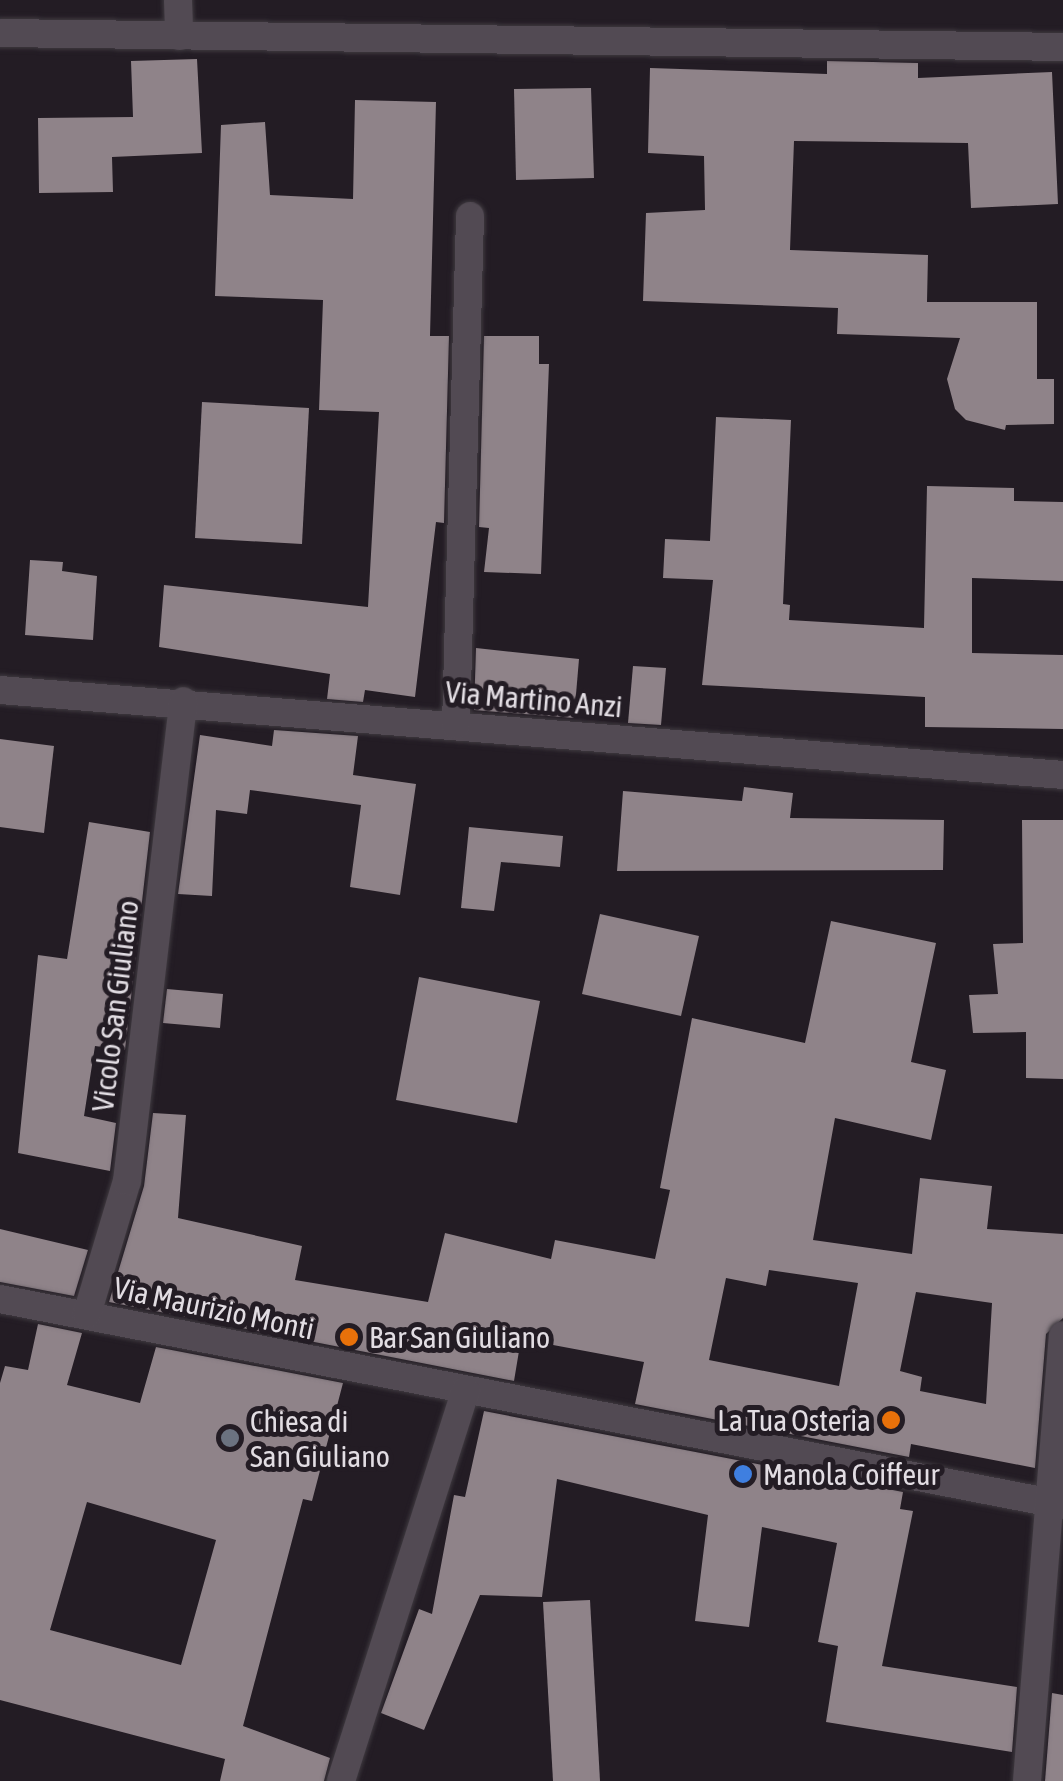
<!DOCTYPE html>
<html>
<head>
<meta charset="utf-8">
<style>
	body { margin:0 }
	#map { position:relative; width:1063px; height:1781px; overflow:hidden; background:#231c24; font-family:"Asap Condensed",sans-serif }
	div>[style] { position:absolute }
	.building>* { inset:0; background:#8f8389 }
	.roads { filter:drop-shadow(0 0 2px #3f3a40) drop-shadow(0 0 2px #3f3a40) }
	.minor>* { height:28px; margin:-14px; padding:0 14px; transform-origin:14px; border-radius:14px; background:#524a53 }
	.dots>* { width:28px; height:28px; translate:-50% -50%; box-sizing:border-box; border:5px solid #231c24; border-radius:50% }
	span { translate:-50% -50%; white-space:nowrap; text-align:center; line-height:1.15; -webkit-text-stroke:10px #231c24; paint-order:stroke }
	.street-label { font-size:30px; color:#e2dde3 }
	.poi-label { font-size:30px; color:#e2dde3 }
	.left { translate:0 -50%; text-align:left }
	.right { translate:-100% -50%; text-align:right }
</style>
</head>
<body>
<div id="map">
	<div class="building">
		<div style="clip-path:polygon(197px 59px,202px 153px,112px 157px,113px 192px,39px 193px,38px 118px,133px 117px,131px 61px)"></div>
		<div style="clip-path:polygon(827px 61px,918px 63px,918px 78px,1052px 72px,1058px 204px,971px 208px,968px 143px,794px 141px,790px 250px,928px 255px,927px 302px,1037px 302px,1037px 379px,1054px 379px,1054px 424px,1006px 425px,1005px 430px,966px 420px,955px 409px,947px 379px,960px 338px,837px 334px,838px 308px,643px 301px,646px 213px,705px 210px,704px 156px,648px 153px,650px 68px,827px 74px)"></div>
		<div style="clip-path:polygon(591px 88px,594px 178px,516px 180px,514px 89px)"></div>
		<div style="clip-path:polygon(355px 100px,436px 102px,430px 336px,449px 336px,444px 523px,436px 522px,415px 697px,365px 690px,363px 702px,327px 699px,330px 674px,159px 647px,164px 585px,368px 607px,379px 412px,319px 410px,323px 300px,215px 296px,221px 125px,265px 122px,270px 195px,353px 199px)"></div>
		<div style="clip-path:polygon(484px 336px,539px 336px,539px 364px,549px 364px,541px 574px,484px 572px,489px 528px,479px 527px)"></div>
		<div style="clip-path:polygon(202px 402px,309px 408px,302px 544px,195px 538px)"></div>
		<div style="clip-path:polygon(716px 417px,791px 420px,783px 604px,790px 605px,789px 620px,924px 628px,927px 486px,1014px 488px,1014px 501px,1063px 502px,1063px 581px,972px 578px,972px 653px,1063px 655px,1063px 729px,925px 727px,925px 697px,702px 685px,713px 580px,663px 578px,665px 539px,710px 541px)"></div>
		<div style="clip-path:polygon(30px 560px,63px 562px,62px 571px,97px 576px,93px 640px,25px 635px)"></div>
		<div style="clip-path:polygon(476px 648px,579px 659px,574px 718px,474px 710px)"></div>
		<div style="clip-path:polygon(633px 666px,666px 668px,661px 725px,628px 723px)"></div>
		<div style="clip-path:polygon(274px 730px,358px 736px,353px 775px,416px 784px,400px 895px,350px 887px,361px 805px,250px 790px,247px 814px,216px 810px,212px 896px,178px 894px,200px 735px,272px 746px)"></div>
		<div style="clip-path:polygon(0 739px,54px 746px,44px 833px,0 827px)"></div>
		<div style="clip-path:polygon(744px 787px,793px 793px,790px 818px,944px 820px,943px 870px,617px 871px,623px 791px,742px 801px)"></div>
		<div style="clip-path:polygon(1022px 820px,1063px 820px,1063px 1079px,1026px 1078px,1026px 1032px,973px 1033px,969px 995px,998px 994px,993px 944px,1023px 943px)"></div>
		<div style="clip-path:polygon(89px 822px,150px 832px,125px 1050px,95px 1046px,84px 1116px,116px 1123px,110px 1171px,18px 1153px,38px 955px,67px 959px)"></div>
		<div style="clip-path:polygon(469px 827px,563px 836px,560px 867px,501px 862px,494px 911px,461px 908px)"></div>
		<div style="clip-path:polygon(600px 914px,699px 936px,681px 1016px,582px 994px)"></div>
		<div style="clip-path:polygon(evenodd,831px 921px,936px 943px,911px 1062px,946px 1070px,931px 1140px,835px 1118px,813px 1240px,912px 1254px,920px 1178px,992px 1186px,987px 1229px,1063px 1234px,1063px 1318px,1046px 1334px,1035px 1468px,911px 1444px,909px 1457px,635px 1404px,644px 1362px,521px 1339px,514px 1381px,109px 1302px,144px 1186px,153px 1113px,186px 1115px,178px 1218px,302px 1246px,295px 1280px,428px 1302px,445px 1233px,551px 1259px,555px 1240px,655px 1259px,670px 1190px,660px 1188px,692px 1018px,805px 1043px,831px 921px,769px 1270px,858px 1283px,839px 1386px,709px 1360px,726px 1278px,766px 1286px,769px 1270px,831px 921px,916px 1292px,992px 1303px,986px 1404px,920px 1391px,922px 1377px,900px 1371px,916px 1292px)"></div>
		<div style="clip-path:polygon(419px 977px,540px 1001px,517px 1123px,396px 1100px)"></div>
		<div style="clip-path:polygon(167px 989px,223px 994px,220px 1028px,163px 1023px)"></div>
		<div style="clip-path:polygon(0 1229px,88px 1250px,74px 1296px,0 1282px)"></div>
		<div style="clip-path:polygon(evenodd,38px 1324px,82px 1333px,67px 1385px,140px 1403px,156px 1347px,343px 1383px,312px 1501px,303px 1499px,243px 1726px,330px 1758px,324px 1781px,220px 1781px,225px 1759px,0 1700px,0 1383px,5px 1366px,28px 1370px,38px 1324px,87px 1502px,216px 1540px,181px 1665px,50px 1630px,87px 1502px)"></div>
		<div style="clip-path:polygon(484px 1411px,903px 1492px,900px 1509px,913px 1511px,882px 1666px,1017px 1687px,1012px 1752px,826px 1722px,838px 1646px,818px 1642px,837px 1543px,762px 1527px,749px 1627px,695px 1621px,708px 1515px,557px 1479px,542px 1597px,480px 1595px,424px 1730px,381px 1713px,419px 1609px,432px 1614px,454px 1495px,465px 1497px)"></div>
		<div style="clip-path:polygon(590px 1600px,600px 1781px,553px 1781px,543px 1602px)"></div>
		<div style="clip-path:polygon(1052px 1693px,1063px 1695px,1063px 1781px,1045px 1781px)"></div>
	</div>
	<div class="roads">
		<div class="minor">
			<div style="left:178px;top:0;width:36px;rotate:88deg"></div>
			<div style="left:0;top:33px;width:1063px;rotate:0.75deg"></div>
			<div style="left:0;top:690px;width:1066px;rotate:4.57deg"></div>
			<div style="left:456px;top:725px;width:509px;rotate:-88.42deg"></div>
			<div style="left:0;top:1299px;width:1083px;rotate:10.97deg"></div>
			<div style="left:87px;top:1314px;width:139px;rotate:-73.3deg"></div>
			<div style="left:127px;top:1181px;width:483px;rotate:-83.3deg"></div>
			<div style="left:341px;top:1781px;width:410px;rotate:-72.3deg"></div>
			<div style="left:1027px;top:1781px;width:447px;rotate:-85.4deg"></div>
		</div>
	</div>
	<div class="dots">
		<div style="left:349px;top:1337px;background:#e8710a"></div>
		<div style="left:891px;top:1420px;background:#e8710a"></div>
		<div style="left:230px;top:1438px;background:#6b7280"></div>
		<div style="left:743px;top:1474px;background:#3f7fe0"></div>
	</div>
	<div class="street-label">
		<span style="left:534px;top:699px;rotate:5deg">Via Martino Anzi</span>
		<span style="left:115px;top:1006px;rotate:-83deg">Vicolo San Giuliano</span>
		<span style="left:214px;top:1308px;rotate:12deg">Via Maurizio Monti</span>
	</div>
	<div class="poi-label">
		<span class="left" style="left:369px;top:1337px">Bar San Giuliano</span>
		<span class="right" style="left:871px;top:1420px">La Tua Osteria</span>
		<span class="left" style="left:250px;top:1438px">Chiesa di<br>San Giuliano</span>
		<span class="left" style="left:763px;top:1474px">Manola Coiffeur</span>
	</div>
</div>
</body>
</html>
